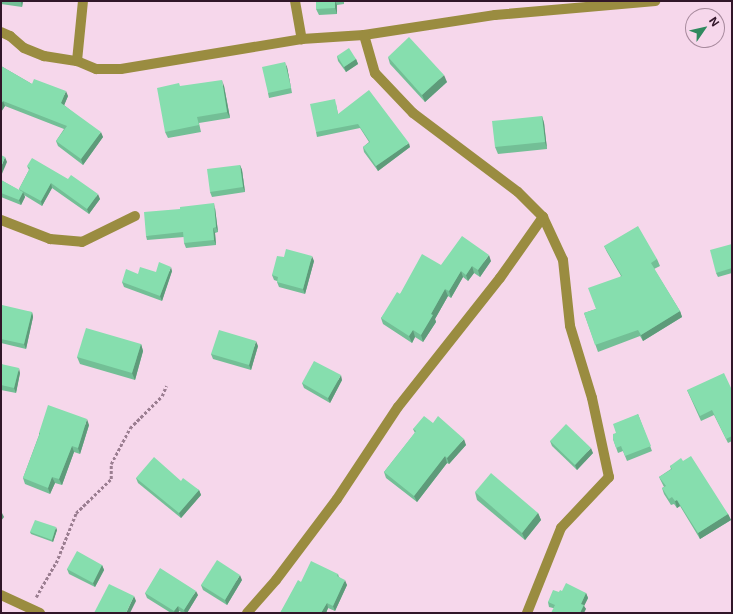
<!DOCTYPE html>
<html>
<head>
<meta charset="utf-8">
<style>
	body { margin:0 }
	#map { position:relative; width:733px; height:614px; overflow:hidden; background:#f6d7eb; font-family:Inter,sans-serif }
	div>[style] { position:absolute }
	.path>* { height:2.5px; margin-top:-1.25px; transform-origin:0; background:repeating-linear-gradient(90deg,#9b7e91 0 3px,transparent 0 5px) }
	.minor>* { height:10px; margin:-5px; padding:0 5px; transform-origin:5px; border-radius:5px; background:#9a8c40 }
	.wall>* { inset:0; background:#73bf96 }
	.shaded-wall>* { inset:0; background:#5e9b7a }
	.building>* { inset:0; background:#86deae }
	span { translate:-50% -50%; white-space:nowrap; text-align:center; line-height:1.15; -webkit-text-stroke:3px #f6d7eb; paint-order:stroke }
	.frame { position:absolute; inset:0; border:2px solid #311629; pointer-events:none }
	.north { position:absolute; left:685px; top:8px; width:40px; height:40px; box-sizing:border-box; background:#f6d7eb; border:1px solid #a78a9d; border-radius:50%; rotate:56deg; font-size:11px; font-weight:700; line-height:16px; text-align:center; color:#311629 }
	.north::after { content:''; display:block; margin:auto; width:14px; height:18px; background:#308a5f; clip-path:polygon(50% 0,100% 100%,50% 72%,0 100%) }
</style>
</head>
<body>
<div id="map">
	<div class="path">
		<div style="left:36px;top:597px;width:39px;rotate:-60deg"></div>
		<div style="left:56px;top:563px;width:54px;rotate:-68.2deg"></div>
		<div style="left:76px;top:513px;width:49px;rotate:-44.2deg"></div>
		<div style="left:111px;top:479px;width:15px;rotate:-90deg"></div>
		<div style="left:111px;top:464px;width:41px;rotate:-62.2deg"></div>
		<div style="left:130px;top:428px;width:45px;rotate:-45deg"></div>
		<div style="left:162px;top:396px;width:11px;rotate:-68deg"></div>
	</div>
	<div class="minor">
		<div style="left:295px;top:1px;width:39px;rotate:80deg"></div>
		<div style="left:1px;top:32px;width:10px;rotate:24deg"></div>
		<div style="left:10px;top:36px;width:18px;rotate:41deg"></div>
		<div style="left:24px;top:48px;width:22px;rotate:22deg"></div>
		<div style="left:44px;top:56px;width:33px;rotate:9deg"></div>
		<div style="left:77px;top:61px;width:21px;rotate:23deg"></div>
		<div style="left:96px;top:69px;width:25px"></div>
		<div style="left:121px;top:69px;width:183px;rotate:-9.4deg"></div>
		<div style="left:302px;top:39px;width:62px;rotate:-3.7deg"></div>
		<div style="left:364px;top:35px;width:133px;rotate:-8.7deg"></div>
		<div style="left:495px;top:15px;width:161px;rotate:-5deg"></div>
		<div style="left:364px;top:35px;width:40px;rotate:74deg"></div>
		<div style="left:375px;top:73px;width:55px;rotate:46.5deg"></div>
		<div style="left:413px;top:113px;width:131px;rotate:37deg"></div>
		<div style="left:518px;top:192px;width:35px;rotate:45deg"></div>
		<div style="left:543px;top:217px;width:47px;rotate:65.1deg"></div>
		<div style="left:563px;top:260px;width:66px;rotate:83.9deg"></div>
		<div style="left:570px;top:326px;width:75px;rotate:73deg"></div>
		<div style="left:592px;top:398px;width:81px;rotate:77.9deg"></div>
		<div style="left:609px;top:477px;width:70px;rotate:133.3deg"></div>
		<div style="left:561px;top:528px;width:92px;rotate:111.8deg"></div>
		<div style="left:77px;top:61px;width:60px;rotate:-84.3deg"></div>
		<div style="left:1px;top:220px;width:53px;rotate:21.2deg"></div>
		<div style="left:50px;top:239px;width:32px;rotate:5deg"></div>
		<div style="left:82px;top:242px;width:59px;rotate:-26.1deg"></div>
		<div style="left:1px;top:595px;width:43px;rotate:24.8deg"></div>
		<div style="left:247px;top:613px;width:44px;rotate:-48.7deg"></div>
		<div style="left:276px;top:580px;width:101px;rotate:-53deg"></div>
		<div style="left:337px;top:499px;width:110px;rotate:-56.5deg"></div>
		<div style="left:398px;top:407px;width:164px;rotate:-51.7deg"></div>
		<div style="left:500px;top:278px;width:75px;rotate:-54.8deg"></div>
	</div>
	<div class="wall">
		<div style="clip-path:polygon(1px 1px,23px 1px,22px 7px,1px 4px)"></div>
		<div style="clip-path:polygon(316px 1px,344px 1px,344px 4px,337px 5px,337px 14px,319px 15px,316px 9px)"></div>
		<div style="clip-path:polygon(337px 56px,356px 59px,358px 64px,346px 72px,338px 61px)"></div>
		<div style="clip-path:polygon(388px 57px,447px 82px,425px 102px,390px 64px)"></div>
		<div style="clip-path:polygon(1px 66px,32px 84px,68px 96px,64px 105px,103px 137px,83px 165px,58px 146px,56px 141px,64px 129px,5px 106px,1px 112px)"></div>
		<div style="clip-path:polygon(287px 67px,292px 93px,269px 98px,268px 93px)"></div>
		<div style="clip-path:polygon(180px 86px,224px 86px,230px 118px,199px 123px,201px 132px,168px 138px,165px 132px)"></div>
		<div style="clip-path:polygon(336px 104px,338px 114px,410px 147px,378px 171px,364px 152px,363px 147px,369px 142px,360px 128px,317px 137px,316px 132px)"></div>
		<div style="clip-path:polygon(542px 116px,544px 123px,547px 149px,498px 154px,495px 147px)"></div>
		<div style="clip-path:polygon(240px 165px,242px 170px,245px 192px,212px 197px,210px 192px)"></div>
		<div style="clip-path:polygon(27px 166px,100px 199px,89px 214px,52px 188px,42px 206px,24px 195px,25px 197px,21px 205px,1px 197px,1px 180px,20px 191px,19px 189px,29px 170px)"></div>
		<div style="clip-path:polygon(215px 208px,218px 232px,215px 233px,216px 245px,186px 248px,184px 243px,184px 237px,147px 240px,146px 236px)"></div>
		<div style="clip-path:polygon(732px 244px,732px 273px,718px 277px,716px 273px)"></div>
		<div style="clip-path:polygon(604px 246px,657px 259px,660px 266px,654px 269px,680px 311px,682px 317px,643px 341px,640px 336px,598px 352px,584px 313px,596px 309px,621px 276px,607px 252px)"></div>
		<div style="clip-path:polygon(284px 257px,314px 261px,305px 294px,279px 287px,277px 282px,277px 281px,274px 280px,272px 275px)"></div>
		<div style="clip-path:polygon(491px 261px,480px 277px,474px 273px,468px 281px,463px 277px,451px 298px,448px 296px,435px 319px,436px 322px,423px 342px,415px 337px,412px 343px,383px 324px,381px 318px,400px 294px,441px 265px)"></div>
		<div style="clip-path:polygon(172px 271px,162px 301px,124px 287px,122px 282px,138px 274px)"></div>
		<div style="clip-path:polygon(1px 310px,32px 312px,33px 317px,26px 349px,1px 343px)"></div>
		<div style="clip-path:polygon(141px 344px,143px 351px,135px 380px,80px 364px,77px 357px)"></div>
		<div style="clip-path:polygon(258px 346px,251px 370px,213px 359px,211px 354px)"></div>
		<div style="clip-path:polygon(1px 364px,20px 373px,16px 393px,1px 390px)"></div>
		<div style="clip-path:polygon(342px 380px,330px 403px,304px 388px,302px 383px)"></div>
		<div style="clip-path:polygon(687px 390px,732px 390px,732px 441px,728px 443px,714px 415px,701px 421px)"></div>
		<div style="clip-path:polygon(638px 414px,652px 451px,627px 461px,623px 451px,618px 453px,613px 439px,616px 433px)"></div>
		<div style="clip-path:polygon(433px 423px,466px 445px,449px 464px,447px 463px,417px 502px,386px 478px,384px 472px,415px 433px,413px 429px)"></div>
		<div style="clip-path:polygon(89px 425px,80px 454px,74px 452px,62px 485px,55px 483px,50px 494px,25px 484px,23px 478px,39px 435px,39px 433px)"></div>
		<div style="clip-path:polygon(550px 441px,593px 453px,577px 470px,552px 446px)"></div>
		<div style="clip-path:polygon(683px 461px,728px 514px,731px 520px,700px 539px,680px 506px,677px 508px,674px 504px,671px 505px,664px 494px,662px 488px,664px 487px,659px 477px,671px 469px,670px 466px)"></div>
		<div style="clip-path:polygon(136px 478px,181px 481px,199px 490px,201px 495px,181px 518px,138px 483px)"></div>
		<div style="clip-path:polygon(475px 492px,538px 513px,541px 520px,525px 540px,477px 500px)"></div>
		<div style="clip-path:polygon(57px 530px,53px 542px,31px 534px,30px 532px)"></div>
		<div style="clip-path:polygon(102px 565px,104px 570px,95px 587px,69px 574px,67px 569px)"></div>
		<div style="clip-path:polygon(338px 574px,339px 577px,347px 585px,335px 611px,328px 608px,326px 613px,280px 613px,301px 582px)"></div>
		<div style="clip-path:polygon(242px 580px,227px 605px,203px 590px,201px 585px)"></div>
		<div style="clip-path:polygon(562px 591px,586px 593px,588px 598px,584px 606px,586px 609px,553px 608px,549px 607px,548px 602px,559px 592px)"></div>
		<div style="clip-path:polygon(145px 593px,198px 595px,187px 613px,183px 613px,179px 611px,178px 613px,171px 613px,147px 598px)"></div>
	</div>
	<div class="shaded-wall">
		<div style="clip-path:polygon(21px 1px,23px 1px,22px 7px,21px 2px)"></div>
		<div style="clip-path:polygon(335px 1px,337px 5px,337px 14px,335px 8px)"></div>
		<div style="clip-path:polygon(356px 59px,358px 64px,346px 72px,344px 67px)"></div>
		<div style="clip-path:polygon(285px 62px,287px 67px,292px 93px,291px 88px)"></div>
		<div style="clip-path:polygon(444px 75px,447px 82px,425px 102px,422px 95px)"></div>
		<div style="clip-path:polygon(222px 80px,224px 86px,230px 118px,227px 112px)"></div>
		<div style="clip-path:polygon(66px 91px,68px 96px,63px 108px,61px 103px)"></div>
		<div style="clip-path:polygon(3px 101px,5px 106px,1px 112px,1px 104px)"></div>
		<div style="clip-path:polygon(542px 116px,544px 123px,547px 149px,545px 142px)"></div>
		<div style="clip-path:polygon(101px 132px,103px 137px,83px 165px,81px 159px)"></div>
		<div style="clip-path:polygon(409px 143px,410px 147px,378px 171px,376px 166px)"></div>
		<div style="clip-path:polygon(5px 157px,7px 162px,1px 176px,1px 167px)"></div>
		<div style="clip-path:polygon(240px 165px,242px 170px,245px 192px,243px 187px)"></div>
		<div style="clip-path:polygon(51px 183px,52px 188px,42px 206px,41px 201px)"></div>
		<div style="clip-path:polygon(23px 192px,25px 197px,21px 205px,19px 200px)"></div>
		<div style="clip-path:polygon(98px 194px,100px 199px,89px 214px,87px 209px)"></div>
		<div style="clip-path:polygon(214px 203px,215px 208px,218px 232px,216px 227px)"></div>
		<div style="clip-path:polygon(213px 228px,215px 233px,216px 245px,214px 240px)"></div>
		<div style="clip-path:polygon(489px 255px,491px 261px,480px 277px,478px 270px)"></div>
		<div style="clip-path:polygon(312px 256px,314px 261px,305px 294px,303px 289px)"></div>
		<div style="clip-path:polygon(472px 266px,474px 273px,468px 281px,466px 275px)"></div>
		<div style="clip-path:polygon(171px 267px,172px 271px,162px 301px,160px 296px)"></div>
		<div style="clip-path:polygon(461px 271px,463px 277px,451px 298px,449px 291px)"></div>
		<div style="clip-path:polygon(445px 289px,448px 296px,435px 319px,436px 322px,423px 342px,421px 335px,431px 314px)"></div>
		<div style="clip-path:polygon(680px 311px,682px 317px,643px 341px,641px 335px)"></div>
		<div style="clip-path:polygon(32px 312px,33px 317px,26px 349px,24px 344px)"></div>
		<div style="clip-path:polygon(413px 330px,415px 337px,412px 343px,409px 336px)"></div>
		<div style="clip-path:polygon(256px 341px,258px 346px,251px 370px,249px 365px)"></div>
		<div style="clip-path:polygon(141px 344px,143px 351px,135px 380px,132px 373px)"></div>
		<div style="clip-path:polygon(19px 368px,20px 373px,16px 393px,14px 388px)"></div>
		<div style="clip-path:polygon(341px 375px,342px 380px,330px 403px,328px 398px)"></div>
		<div style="clip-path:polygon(87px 419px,89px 425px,80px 454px,78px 448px)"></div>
		<div style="clip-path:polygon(464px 439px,466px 445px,449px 464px,447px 458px)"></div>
		<div style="clip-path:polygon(72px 446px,74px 452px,62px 485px,59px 479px)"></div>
		<div style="clip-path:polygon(591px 448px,593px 453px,577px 470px,575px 465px)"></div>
		<div style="clip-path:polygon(445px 456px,447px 463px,417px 502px,414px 496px)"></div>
		<div style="clip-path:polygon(52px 477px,55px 483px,50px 494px,48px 488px)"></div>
		<div style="clip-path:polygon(199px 490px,201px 495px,181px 518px,179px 513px)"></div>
		<div style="clip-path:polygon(677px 500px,680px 506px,677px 508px,675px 501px)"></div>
		<div style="clip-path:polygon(1px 511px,4px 517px,1px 521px)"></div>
		<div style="clip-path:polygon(538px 513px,541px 520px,525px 540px,522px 533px)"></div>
		<div style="clip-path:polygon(728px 514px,731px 520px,700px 539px,698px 533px)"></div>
		<div style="clip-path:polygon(56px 527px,57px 530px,53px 542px,52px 540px)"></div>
		<div style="clip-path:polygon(102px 565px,104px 570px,95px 587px,93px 583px)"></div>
		<div style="clip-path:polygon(240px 575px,242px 580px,227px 605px,225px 600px)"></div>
		<div style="clip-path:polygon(345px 580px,347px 585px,335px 611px,333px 606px)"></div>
		<div style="clip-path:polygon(196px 591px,198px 595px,187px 613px,185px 613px,184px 610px)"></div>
		<div style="clip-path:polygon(586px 593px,588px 598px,584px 606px,586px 609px,584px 613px,580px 613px,581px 604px)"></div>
		<div style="clip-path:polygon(134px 596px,136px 601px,130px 613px,126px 613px)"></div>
		<div style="clip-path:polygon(327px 603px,328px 608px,326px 613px,321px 613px)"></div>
		<div style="clip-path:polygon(178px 606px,179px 611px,178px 613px,175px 613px,174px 611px)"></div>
	</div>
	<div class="building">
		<div style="clip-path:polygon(316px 1px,335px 1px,335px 8px,316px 9px)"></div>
		<div style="clip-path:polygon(409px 37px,444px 75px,422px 95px,388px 57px)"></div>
		<div style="clip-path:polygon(349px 48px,356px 59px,344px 67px,337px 56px)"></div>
		<div style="clip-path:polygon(285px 62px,291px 88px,268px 93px,262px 67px)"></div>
		<div style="clip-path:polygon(1px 66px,32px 84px,34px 79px,66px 91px,61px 103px,101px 132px,81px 159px,56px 141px,67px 126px,3px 101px,1px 104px)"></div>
		<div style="clip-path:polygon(222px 80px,227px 112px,197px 117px,199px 125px,165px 132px,157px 88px,179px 83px,180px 86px)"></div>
		<div style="clip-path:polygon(369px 90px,409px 143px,376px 166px,363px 147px,370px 142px,358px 124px,316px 132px,310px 104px,335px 99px,338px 114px)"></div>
		<div style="clip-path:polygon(542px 116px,545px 142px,495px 147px,492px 121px)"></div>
		<div style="clip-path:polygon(1px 155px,5px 157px,1px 167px)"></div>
		<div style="clip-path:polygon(32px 158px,68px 179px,71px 175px,98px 194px,87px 209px,51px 183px,41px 201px,19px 189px,30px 168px,27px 166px)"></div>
		<div style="clip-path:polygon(240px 165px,243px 187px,210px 192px,207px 169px)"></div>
		<div style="clip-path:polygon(1px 180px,23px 192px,19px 200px,1px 193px)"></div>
		<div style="clip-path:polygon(214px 203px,216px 227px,213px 228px,214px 240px,184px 243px,183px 232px,146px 236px,144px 212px,180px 209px,180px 207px)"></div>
		<div style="clip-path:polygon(638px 226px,657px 259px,651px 263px,680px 311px,641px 335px,638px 330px,595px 345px,584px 313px,596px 309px,588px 288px,622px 276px,604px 246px)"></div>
		<div style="clip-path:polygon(462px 236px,489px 255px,478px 270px,472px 266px,466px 275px,461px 271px,449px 291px,445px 289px,431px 314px,433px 315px,421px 335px,413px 330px,409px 336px,381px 318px,397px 292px,400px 294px,422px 254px,441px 265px)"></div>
		<div style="clip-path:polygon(732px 244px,732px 268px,716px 273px,710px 250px)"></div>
		<div style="clip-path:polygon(286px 249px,312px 256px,303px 289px,277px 282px,278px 277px,272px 275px,277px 256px,284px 257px)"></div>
		<div style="clip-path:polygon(159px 262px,171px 267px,160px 296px,122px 282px,126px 269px,138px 274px,140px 267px,156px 272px)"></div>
		<div style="clip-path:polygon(2px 305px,32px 312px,24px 344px,1px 339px,1px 310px)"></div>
		<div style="clip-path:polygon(86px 328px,141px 344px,132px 373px,77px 357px)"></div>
		<div style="clip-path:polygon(219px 330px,256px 341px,249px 365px,211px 354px)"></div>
		<div style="clip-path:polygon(314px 361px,341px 375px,328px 398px,302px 383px)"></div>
		<div style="clip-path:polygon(1px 364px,19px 368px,14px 388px,1px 385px)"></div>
		<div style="clip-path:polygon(724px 373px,732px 390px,732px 436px,726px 439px,712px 410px,700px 416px,687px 390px)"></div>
		<div style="clip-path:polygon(48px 405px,87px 419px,78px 448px,72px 446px,59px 479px,52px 477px,48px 488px,23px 478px,40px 433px,39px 433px)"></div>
		<div style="clip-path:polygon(638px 414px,651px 446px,625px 456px,621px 446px,616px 448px,613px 439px,613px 434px,616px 433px,613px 424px)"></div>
		<div style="clip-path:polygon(424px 416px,433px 423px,438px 416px,464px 439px,447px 458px,445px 456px,414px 496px,384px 472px,416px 431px,413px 429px)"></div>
		<div style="clip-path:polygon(566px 424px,591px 448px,575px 465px,550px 441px)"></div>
		<div style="clip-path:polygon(691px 456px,728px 514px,698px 533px,677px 500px,675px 501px,672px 497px,669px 499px,662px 488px,666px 486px,659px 477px,672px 469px,670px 466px,681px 458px,683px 461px)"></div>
		<div style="clip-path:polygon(154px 457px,181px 481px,183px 478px,199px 490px,179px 513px,136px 478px)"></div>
		<div style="clip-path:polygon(491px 473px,538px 513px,522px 533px,475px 492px)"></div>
		<div style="clip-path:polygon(35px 520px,56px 527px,52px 540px,30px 532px)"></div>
		<div style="clip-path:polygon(77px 551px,102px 565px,93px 583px,67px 569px)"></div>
		<div style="clip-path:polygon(217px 560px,240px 575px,225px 600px,201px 585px)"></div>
		<div style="clip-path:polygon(311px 561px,338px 574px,337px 576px,345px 580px,333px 606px,327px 603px,321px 613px,280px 613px,298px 580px,301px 582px)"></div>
		<div style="clip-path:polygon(160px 568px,196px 591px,184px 610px,178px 606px,174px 611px,145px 593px)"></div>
		<div style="clip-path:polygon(566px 583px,586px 593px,581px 604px,584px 605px,580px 613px,551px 613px,555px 605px,548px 602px,553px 590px,559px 592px,560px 590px,562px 591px)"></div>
		<div style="clip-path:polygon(109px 584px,134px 596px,126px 613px,94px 613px)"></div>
	</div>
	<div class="frame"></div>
	<div class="north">N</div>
</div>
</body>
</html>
